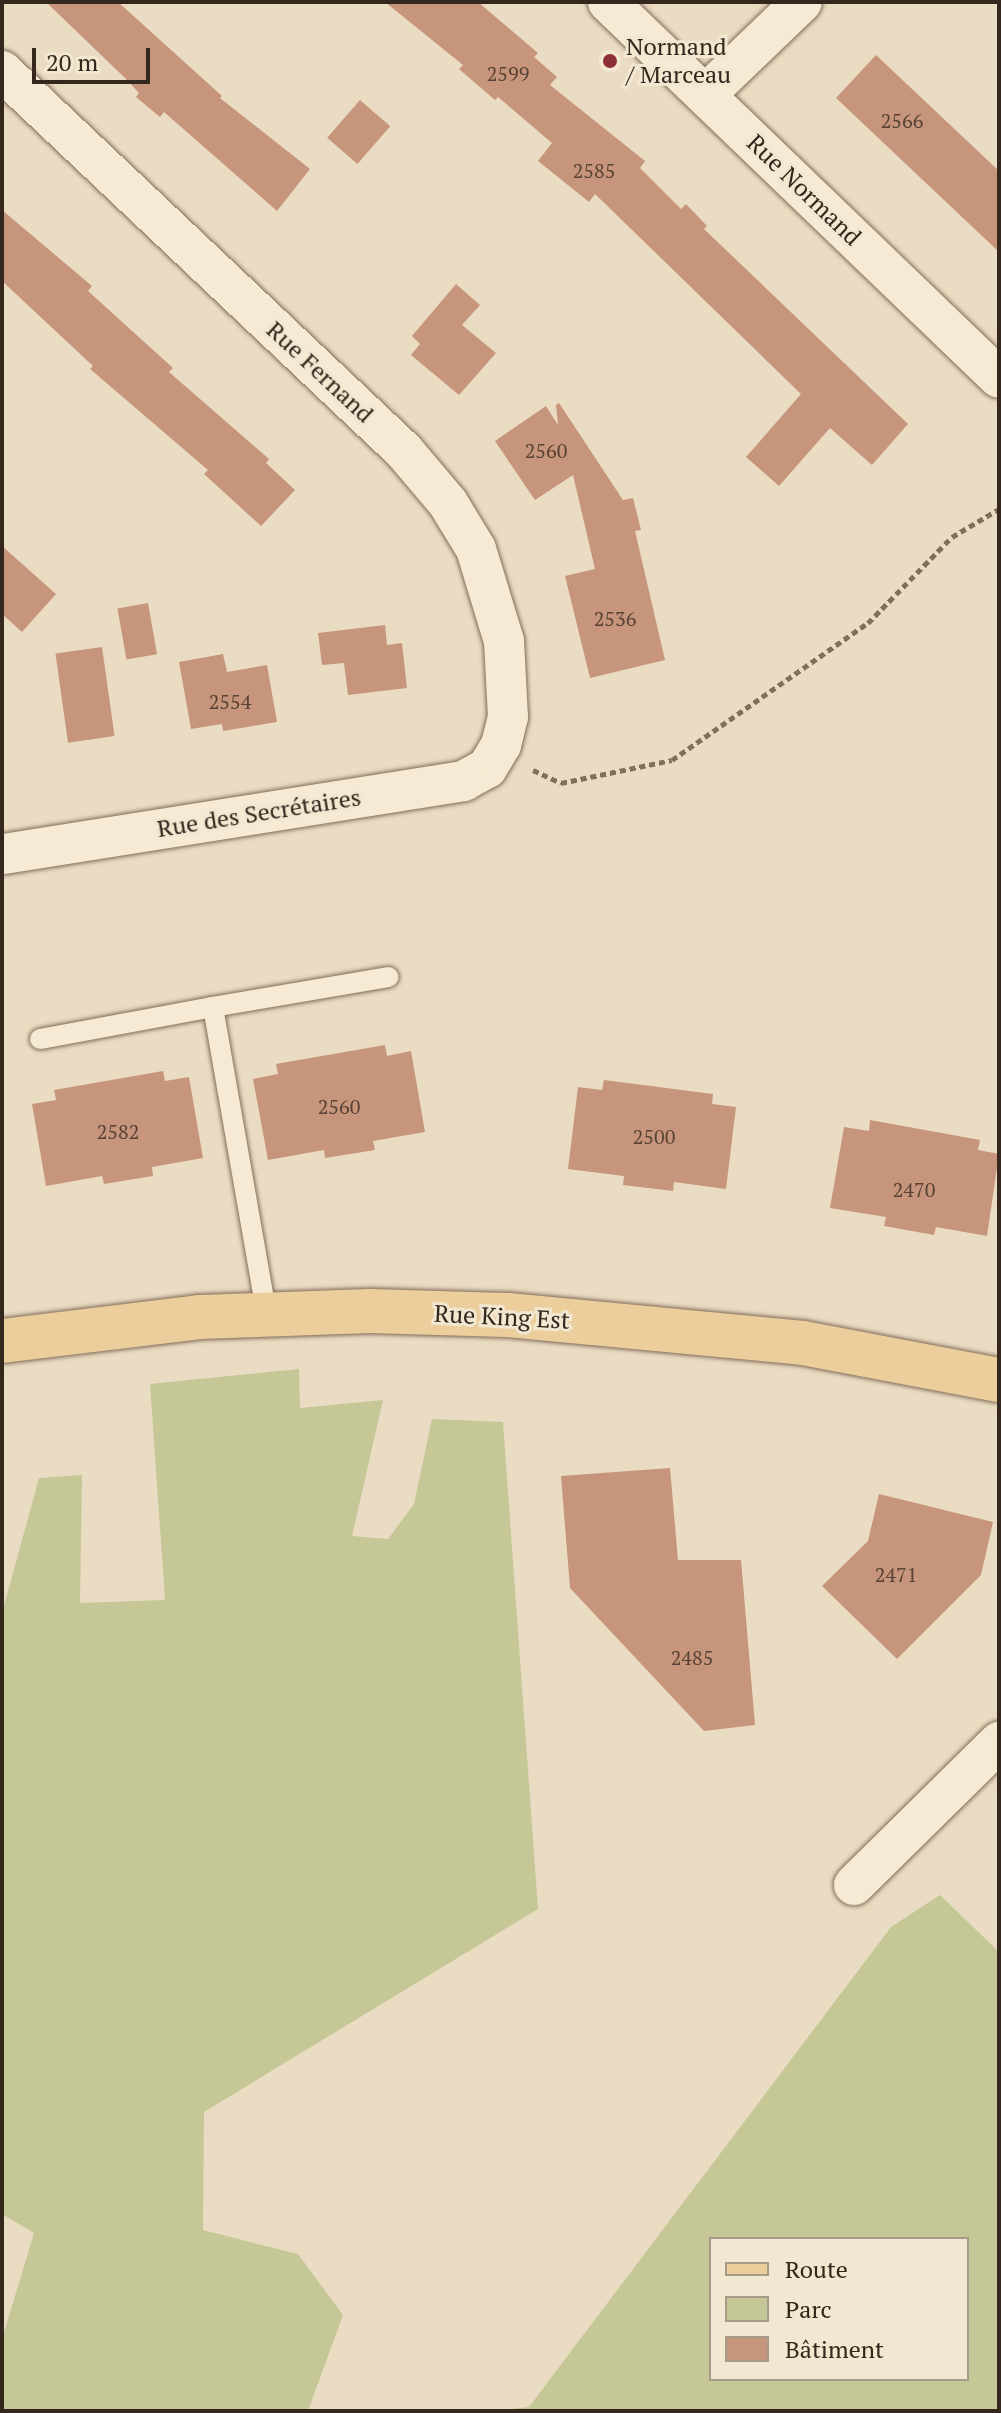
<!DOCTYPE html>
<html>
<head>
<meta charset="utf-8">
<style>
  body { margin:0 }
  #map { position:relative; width:1001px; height:2413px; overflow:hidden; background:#eadcc2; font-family:"PT Serif",serif }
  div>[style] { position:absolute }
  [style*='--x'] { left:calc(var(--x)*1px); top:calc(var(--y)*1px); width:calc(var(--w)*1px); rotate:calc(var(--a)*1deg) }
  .green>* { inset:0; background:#c5c797 }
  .building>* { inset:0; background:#c6957b; transform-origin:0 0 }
  .path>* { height:5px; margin-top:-2.5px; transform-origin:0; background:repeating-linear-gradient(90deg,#836d5b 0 6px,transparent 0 10px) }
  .roads { filter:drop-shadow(0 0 2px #836d5b) drop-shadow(0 0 2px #836d5b) }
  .lane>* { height:20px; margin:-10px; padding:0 10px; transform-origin:10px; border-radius:10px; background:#f6ead4 }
  .street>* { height:40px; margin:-20px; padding:0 20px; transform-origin:20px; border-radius:20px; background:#f6ead4 }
  .primary>* { height:44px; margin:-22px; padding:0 22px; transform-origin:22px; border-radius:22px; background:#ebce9c }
  .dots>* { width:22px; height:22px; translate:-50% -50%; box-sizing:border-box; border:4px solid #f2e7d1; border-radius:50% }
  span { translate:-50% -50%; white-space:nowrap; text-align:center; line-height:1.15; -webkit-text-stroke:6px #f2e7d1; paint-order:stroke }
  .number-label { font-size:20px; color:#584235 }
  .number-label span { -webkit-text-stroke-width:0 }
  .poi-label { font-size:24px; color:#34271e }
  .left { translate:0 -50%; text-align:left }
  .street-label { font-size:24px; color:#34271e }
  .frame { position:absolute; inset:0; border:4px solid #34271e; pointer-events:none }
  .legend { position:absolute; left:709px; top:2237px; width:260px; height:144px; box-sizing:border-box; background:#f2e7d1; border:2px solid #a69a89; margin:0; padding:10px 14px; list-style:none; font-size:24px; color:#34271e }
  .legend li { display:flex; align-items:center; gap:16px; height:40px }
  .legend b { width:40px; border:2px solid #a69a89 }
  .scale { position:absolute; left:32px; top:48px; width:118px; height:36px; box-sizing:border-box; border:4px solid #34271e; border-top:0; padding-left:10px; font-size:24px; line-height:28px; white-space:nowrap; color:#34271e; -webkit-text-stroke:6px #f2e7d1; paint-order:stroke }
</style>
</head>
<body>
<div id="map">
  <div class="green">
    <div style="clip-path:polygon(299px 1369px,300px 1408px,383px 1400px,352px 1536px,388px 1539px,414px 1504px,432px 1419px,503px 1422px,538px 1909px,204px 2112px,203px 2230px,298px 2254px,343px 2315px,308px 2411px,2px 2411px,2px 2339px,34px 2233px,2px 2214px,2px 1613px,39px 1478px,82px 1475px,80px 1603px,165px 1600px,150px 1384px)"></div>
    <div style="clip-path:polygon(evenodd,940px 1895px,999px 1952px,999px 2411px,493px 2411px,529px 2407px,891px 1927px,940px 1895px,711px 2239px,967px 2239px,967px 2379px,711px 2379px,711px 2239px)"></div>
  </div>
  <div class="building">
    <div style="clip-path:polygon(46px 2px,118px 2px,222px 96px,220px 98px,310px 169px,277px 211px,164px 112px,160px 117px,136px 97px,139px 93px,125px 78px)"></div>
    <div style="clip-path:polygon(385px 2px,478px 2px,538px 53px,534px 57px,557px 77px,550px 85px,645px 161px,640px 168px,681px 209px,686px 204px,707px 226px,704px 229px,908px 424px,872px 465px,830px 428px,779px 486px,746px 457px,801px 394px,595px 194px,589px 202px,538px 161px,552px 143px,498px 97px,495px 100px,459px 69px,463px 65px)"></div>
    <div style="clip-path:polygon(876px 55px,999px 171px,999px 252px,836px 98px)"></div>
    <div style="left:360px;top:100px;width:40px;height:50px;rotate:41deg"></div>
    <div style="clip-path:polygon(2px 210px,92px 286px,88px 291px,173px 368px,169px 372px,269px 459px,266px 463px,295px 490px,261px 526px,204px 474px,208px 470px,90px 369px,93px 366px,2px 281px)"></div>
    <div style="clip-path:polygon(456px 284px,480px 305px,462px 325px,496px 353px,459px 395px,411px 355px,420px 344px,412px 336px)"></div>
    <div style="clip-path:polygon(559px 403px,623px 500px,633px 498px,641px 530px,635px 531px,665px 660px,590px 678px,565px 576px,595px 569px,573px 475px,535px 500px,495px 441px,546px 406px,558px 425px,556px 405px)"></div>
    <div style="clip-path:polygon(2px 546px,56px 594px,22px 632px,2px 614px)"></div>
    <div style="left:148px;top:603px;width:52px;height:31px;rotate:80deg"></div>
    <div style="clip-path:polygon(385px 625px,387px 645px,402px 643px,407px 688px,348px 695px,344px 663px,322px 665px,318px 633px)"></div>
    <div style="left:102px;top:647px;width:90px;height:47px;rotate:82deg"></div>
    <div style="clip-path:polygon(223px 654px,227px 672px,267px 665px,277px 722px,223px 731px,222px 724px,191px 729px,179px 662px)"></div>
    <div style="clip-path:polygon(385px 1045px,387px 1056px,411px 1051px,425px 1132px,373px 1141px,375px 1150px,325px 1158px,324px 1150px,268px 1160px,253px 1079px,278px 1074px,276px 1064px)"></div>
    <div style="clip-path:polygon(163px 1071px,165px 1081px,189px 1077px,203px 1158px,152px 1167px,153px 1176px,104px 1184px,102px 1176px,46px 1186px,32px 1104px,56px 1100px,54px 1090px)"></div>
    <div style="clip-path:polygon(604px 1080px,713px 1094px,712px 1104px,736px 1107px,726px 1189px,674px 1182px,673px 1191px,623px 1185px,624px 1176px,568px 1169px,578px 1087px,602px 1090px)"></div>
    <div style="clip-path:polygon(870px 1120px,980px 1140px,978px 1150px,999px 1154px,987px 1236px,936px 1227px,934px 1235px,884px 1226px,886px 1217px,830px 1208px,844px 1127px,869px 1131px)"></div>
    <div style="clip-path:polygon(670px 1468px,678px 1560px,741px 1560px,755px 1725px,704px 1731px,570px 1588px,561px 1476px)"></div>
    <div style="clip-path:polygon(879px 1494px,993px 1522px,981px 1575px,897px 1659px,822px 1586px,868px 1541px)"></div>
  </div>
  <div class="path">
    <div style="--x:533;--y:770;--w:31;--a:25"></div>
    <div style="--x:561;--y:783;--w:113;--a:-11.7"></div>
    <div style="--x:672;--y:760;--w:239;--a:-35"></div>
    <div style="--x:868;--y:623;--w:120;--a:-45.7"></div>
    <div style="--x:952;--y:537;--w:55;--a:-30.8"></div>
  </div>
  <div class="roads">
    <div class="lane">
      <div style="--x:213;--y:1007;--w:178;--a:-9.7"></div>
      <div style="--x:40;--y:1039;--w:176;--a:-10.5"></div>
      <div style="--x:213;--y:1007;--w:314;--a:80.1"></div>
    </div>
    <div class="street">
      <div style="--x:608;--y:2;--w:542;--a:43.88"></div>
      <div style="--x:2;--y:71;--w:553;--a:43.39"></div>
      <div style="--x:404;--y:451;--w:68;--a:49.8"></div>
      <div style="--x:448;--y:503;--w:54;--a:58.7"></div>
      <div style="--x:476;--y:549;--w:96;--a:73.1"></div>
      <div style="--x:504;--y:641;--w:76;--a:87"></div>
      <div style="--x:508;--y:717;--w:29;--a:104"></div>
      <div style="--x:501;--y:745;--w:27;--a:121"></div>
      <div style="--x:487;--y:768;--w:26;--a:151"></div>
      <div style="--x:464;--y:781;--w:468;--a:171"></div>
      <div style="--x:705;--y:95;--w:134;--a:-43.8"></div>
      <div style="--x:854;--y:1885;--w:204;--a:-44.6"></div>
    </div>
    <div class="primary">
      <div style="--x:2;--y:1341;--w:199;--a:-6.9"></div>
      <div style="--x:200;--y:1317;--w:170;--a:-2"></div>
      <div style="--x:370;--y:1311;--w:138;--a:1.7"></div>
      <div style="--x:508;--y:1315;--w:296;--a:5.4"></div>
      <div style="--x:803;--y:1343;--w:199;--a:10.7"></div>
    </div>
  </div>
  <div class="dots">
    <div style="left:610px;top:61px;background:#8d2f36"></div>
  </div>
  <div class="number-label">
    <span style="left:508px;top:73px">2599</span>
    <span style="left:902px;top:120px">2566</span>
    <span style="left:594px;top:170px">2585</span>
    <span style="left:546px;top:450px">2560</span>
    <span style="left:615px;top:618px">2536</span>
    <span style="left:230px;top:701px">2554</span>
    <span style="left:339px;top:1106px">2560</span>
    <span style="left:118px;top:1131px">2582</span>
    <span style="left:654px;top:1136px">2500</span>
    <span style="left:914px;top:1189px">2470</span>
    <span style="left:896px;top:1574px">2471</span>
    <span style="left:692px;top:1657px">2485</span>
  </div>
  <div class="poi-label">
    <span class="left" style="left:626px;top:61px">Normand<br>/ Marceau</span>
  </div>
  <div class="street-label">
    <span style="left:804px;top:190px;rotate:44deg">Rue Normand</span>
    <span style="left:320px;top:372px;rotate:43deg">Rue Fernand</span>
    <span style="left:259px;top:813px;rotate:-9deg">Rue des Secrétaires</span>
    <span style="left:502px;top:1317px;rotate:3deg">Rue King Est</span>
  </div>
  <div class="frame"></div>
  <ul class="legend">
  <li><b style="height:10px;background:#ebce9c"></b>Route</li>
  <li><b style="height:22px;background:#c5c797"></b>Parc</li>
  <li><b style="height:22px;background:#c6957b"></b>Bâtiment</li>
  </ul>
  <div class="scale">20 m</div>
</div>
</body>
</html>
